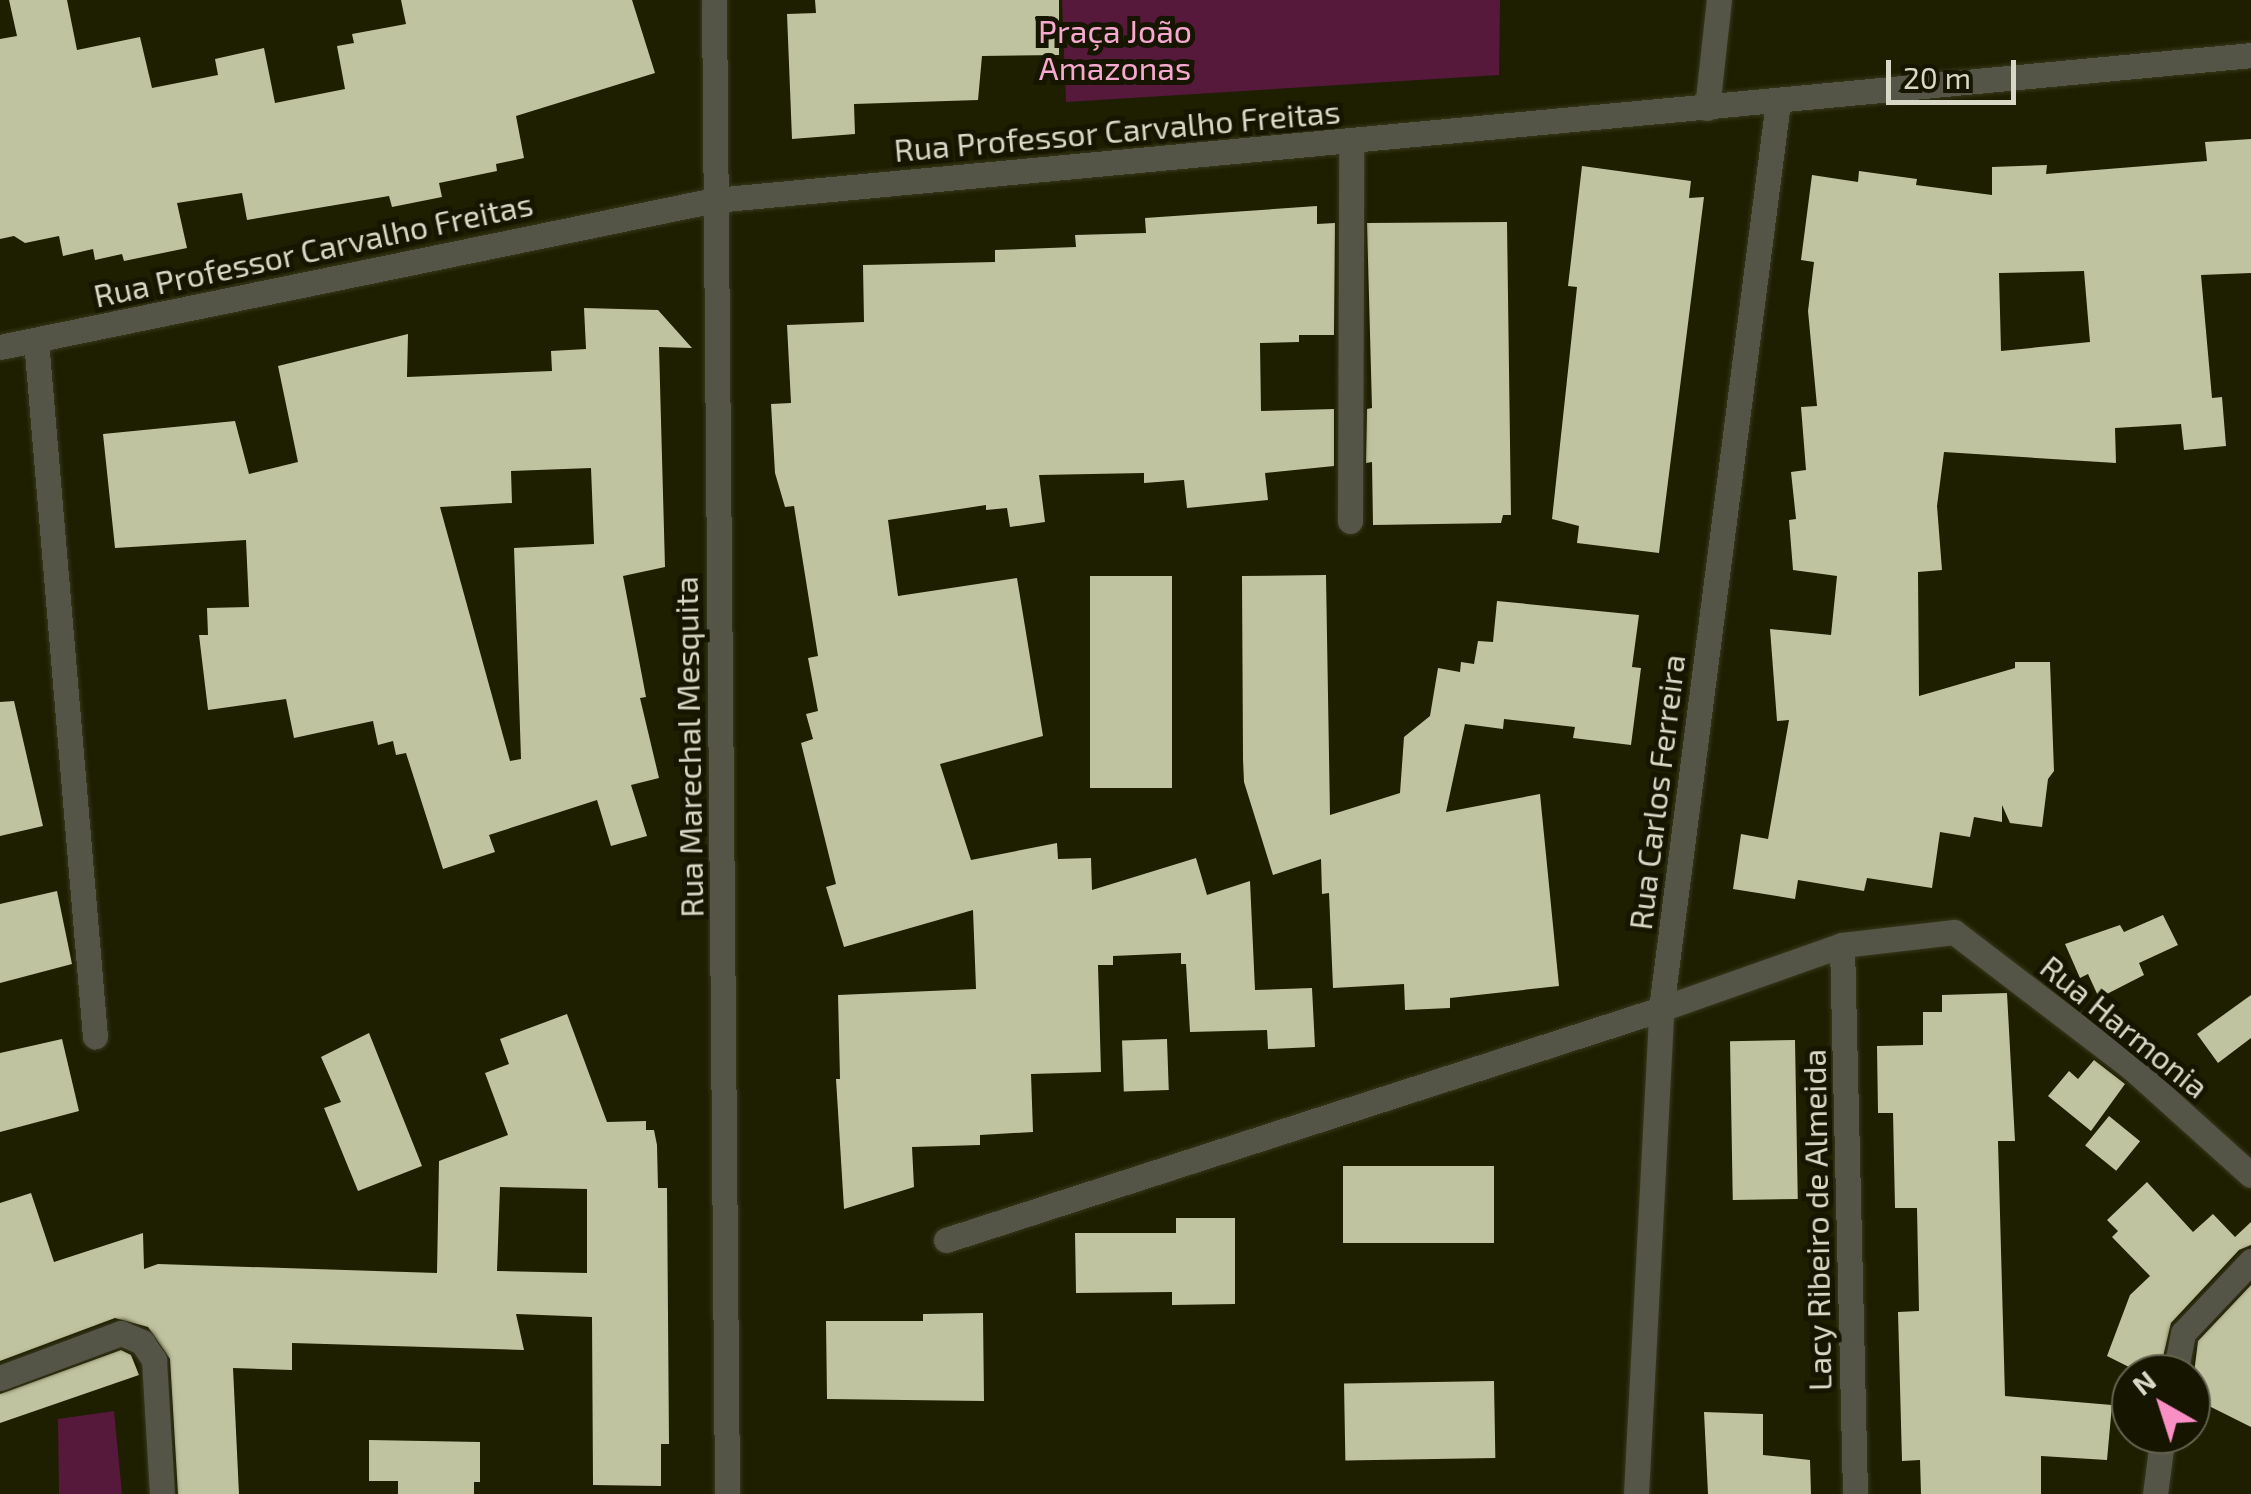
<!DOCTYPE html>
<html>
<head>
<meta charset="utf-8">
<style>
  body { margin:0 }
  #map { position:relative; width:2251px; height:1494px; overflow:hidden; background:#1e1e00; font-family:"Exo 2",sans-serif }
  div>[style] { position:absolute }
  [style*='--x'] { left:calc(var(--x)*1px); top:calc(var(--y)*1px); width:calc(var(--w)*1px); rotate:calc(var(--a)*1deg) }
  .green>* { inset:0; background:#56193c }
  .building>* { inset:0; background:#c0c39f; transform-origin:0 0 }
  .roads { filter:drop-shadow(0 0 2px #38381c) drop-shadow(0 0 2px #38381c) }
  .minor>* { height:25px; margin:-12.5px; padding:0 12.5px; transform-origin:12.5px; border-radius:12.5px; background:#545547 }
  span { translate:-50% -50%; white-space:nowrap; text-align:center; line-height:1.15; -webkit-text-stroke:10px #151500; paint-order:stroke }
  .park-label { font-size:32px; color:#f7a8ce }
  .street-label { font-size:32px; color:#d7d8c6 }
  .north { position:absolute; left:2111px; top:1354px; width:100px; height:100px; box-sizing:border-box; background:#151500; border:2px solid #63634f; border-radius:50%; rotate:321deg; font-size:28px; font-weight:700; line-height:40px; text-align:center; color:#d7d8c6 }
  .north::after { content:''; display:block; margin:auto; width:35px; height:45px; background:#fa8fc6; clip-path:polygon(50% 0,100% 100%,50% 72%,0 100%) }
  .scale { position:absolute; left:1886px; top:60px; width:130px; height:45px; box-sizing:border-box; border:5px solid #d7d8c6; border-top:0; padding-left:12px; font-size:30px; line-height:35px; white-space:nowrap; color:#d7d8c6; -webkit-text-stroke:8px #151500; paint-order:stroke }
</style>
</head>
<body>
<div id="map">
  <div class="green">
    <div style="clip-path:polygon(1062px 0,1500px 0,1499px 75px,1066px 102px)"></div>
    <div style="clip-path:polygon(114px 1411px,122px 1494px,59px 1494px,58px 1419px)"></div>
  </div>
  <div class="building">
    <div style="clip-path:polygon(9px 0,67px 0,77px 50px,140px 37px,152px 88px,218px 75px,215px 59px,264px 48px,275px 103px,345px 89px,337px 46px,354px 43px,352px 34px,406px 24px,401px 0,632px 0,655px 73px,516px 116px,524px 158px,496px 164px,497px 171px,439px 183px,442px 197px,392px 207px,389px 196px,247px 220px,242px 193px,177px 203px,187px 248px,124px 261px,122px 254px,95px 260px,93px 249px,63px 256px,59px 236px,25px 243px,14px 236px,0 239px,0 39px,17px 36px)"></div>
    <div style="clip-path:polygon(815px 0,1059px 0,1059px 55px,982px 56px,978px 100px,854px 104px,855px 134px,792px 139px,787px 14px,816px 13px)"></div>
    <div style="clip-path:polygon(evenodd,2251px 139px,2251px 273px,2201px 275px,2212px 398px,2222px 397px,2226px 446px,2184px 450px,2181px 424px,2115px 428px,2116px 463px,1944px 452px,1937px 506px,1942px 570px,1918px 572px,1919px 696px,2015px 668px,2015px 662px,2050px 662px,2054px 771px,2048px 779px,2042px 827px,2010px 823px,2002px 805px,2002px 822px,1974px 817px,1970px 837px,1940px 832px,1932px 888px,1867px 878px,1864px 891px,1798px 880px,1795px 899px,1733px 889px,1741px 834px,1768px 839px,1789px 720px,1777px 721px,1770px 629px,1831px 635px,1837px 576px,1793px 570px,1789px 520px,1796px 519px,1791px 472px,1806px 470px,1801px 407px,1817px 406px,1808px 311px,1814px 262px,1801px 260px,1812px 175px,1858px 182px,1859px 171px,1917px 179px,1916px 185px,1992px 195px,1992px 167px,2047px 165px,2046px 174px,2207px 161px,2205px 142px,2251px 139px,2084px 271px,2090px 342px,2001px 351px,1999px 273px,2084px 271px)"></div>
    <div style="clip-path:polygon(1582px 166px,1691px 181px,1689px 198px,1704px 197px,1659px 553px,1577px 543px,1579px 526px,1552px 519px,1577px 287px,1568px 286px)"></div>
    <div style="clip-path:polygon(1317px 206px,1317px 224px,1335px 223px,1334px 335px,1299px 335px,1299px 342px,1260px 343px,1261px 411px,1334px 409px,1334px 466px,1265px 473px,1268px 500px,1187px 508px,1184px 480px,1144px 483px,1144px 473px,1039px 475px,1045px 522px,1010px 527px,1007px 508px,986px 510px,986px 505px,888px 520px,898px 596px,1017px 578px,1043px 736px,940px 764px,971px 860px,1057px 843px,1058px 859px,1091px 858px,1092px 890px,1196px 858px,1207px 895px,1250px 881px,1255px 990px,1312px 988px,1315px 1047px,1268px 1049px,1267px 1030px,1190px 1032px,1186px 964px,1181px 964px,1181px 953px,1113px 956px,1113px 965px,1098px 965px,1101px 1072px,1031px 1074px,1033px 1132px,980px 1135px,980px 1145px,912px 1147px,914px 1187px,844px 1209px,836px 1079px,840px 1079px,838px 995px,976px 989px,973px 910px,844px 947px,826px 887px,836px 884px,801px 743px,813px 739px,806px 714px,818px 711px,808px 658px,818px 656px,794px 506px,785px 507px,775px 473px,771px 404px,791px 403px,787px 325px,864px 322px,863px 265px,995px 262px,995px 250px,1076px 247px,1075px 235px,1146px 233px,1145px 218px)"></div>
    <div style="clip-path:polygon(1507px 222px,1511px 515px,1503px 515px,1501px 523px,1373px 525px,1372px 462px,1366px 463px,1367px 409px,1372px 408px,1367px 223px)"></div>
    <div style="clip-path:polygon(evenodd,584px 308px,658px 310px,692px 348px,659px 347px,665px 567px,623px 576px,646px 697px,640px 698px,659px 778px,631px 785px,647px 836px,611px 846px,597px 800px,489px 835px,495px 852px,443px 869px,406px 753px,396px 755px,393px 741px,378px 745px,373px 721px,294px 738px,286px 699px,208px 710px,199px 635px,208px 635px,207px 608px,249px 607px,246px 540px,115px 548px,103px 434px,235px 421px,249px 474px,298px 462px,278px 366px,408px 334px,407px 377px,552px 371px,551px 351px,586px 349px,584px 308px,591px 468px,594px 544px,514px 548px,521px 759px,510px 761px,440px 507px,512px 503px,511px 471px,591px 468px)"></div>
    <div style="clip-path:polygon(1326px 575px,1330px 815px,1400px 793px,1404px 737px,1430px 716px,1438px 668px,1460px 672px,1461px 662px,1474px 664px,1478px 641px,1493px 642px,1497px 601px,1639px 615px,1632px 667px,1641px 668px,1631px 745px,1573px 738px,1575px 727px,1504px 719px,1503px 729px,1465px 724px,1446px 812px,1540px 794px,1559px 986px,1450px 998px,1450px 1008px,1405px 1010px,1404px 984px,1333px 988px,1329px 893px,1322px 894px,1321px 859px,1273px 875px,1244px 782px,1243px 759px,1242px 576px)"></div>
    <div style="left:1172px;top:576px;width:212px;height:82px;rotate:90deg"></div>
    <div style="clip-path:polygon(14px 701px,43px 826px,0 836px,0 702px)"></div>
    <div style="clip-path:polygon(57px 891px,72px 964px,0 983px,0 904px)"></div>
    <div style="clip-path:polygon(2163px 915px,2178px 945px,2139px 963px,2144px 975px,2099px 998px,2088px 974px,2080px 978px,2065px 944px,2120px 925px,2124px 932px)"></div>
    <div style="clip-path:polygon(2007px 993px,2015px 1141px,1998px 1141px,2005px 1396px,2112px 1405px,2107px 1460px,2041px 1456px,2041px 1494px,1921px 1494px,1920px 1460px,1902px 1461px,1898px 1312px,1919px 1311px,1917px 1208px,1895px 1208px,1893px 1113px,1878px 1113px,1877px 1046px,1923px 1045px,1923px 1012px,1942px 1012px,1942px 995px)"></div>
    <div style="clip-path:polygon(2251px 995px,2251px 1038px,2218px 1063px,2197px 1034px)"></div>
    <div style="clip-path:polygon(evenodd,567px 1014px,607px 1122px,646px 1121px,646px 1130px,654px 1130px,657px 1145px,658px 1188px,667px 1188px,669px 1444px,661px 1444px,661px 1486px,593px 1485px,592px 1317px,516px 1314px,524px 1350px,292px 1343px,292px 1370px,233px 1368px,239px 1494px,178px 1494px,170px 1359px,148px 1327px,115px 1318px,0 1361px,0 1203px,31px 1193px,54px 1262px,143px 1233px,144px 1269px,158px 1264px,437px 1273px,439px 1161px,508px 1135px,485px 1073px,509px 1064px,500px 1039px,567px 1014px,500px 1187px,587px 1189px,587px 1273px,497px 1271px,500px 1187px)"></div>
    <div style="clip-path:polygon(369px 1033px,422px 1166px,358px 1191px,324px 1108px,341px 1102px,321px 1057px)"></div>
    <div style="clip-path:polygon(62px 1039px,79px 1111px,0 1132px,0 1053px)"></div>
    <div style="left:1167px;top:1039px;width:51px;height:45px;rotate:88deg"></div>
    <div style="left:1795px;top:1040px;width:159px;height:65px;rotate:89deg"></div>
    <div style="clip-path:polygon(2094px 1060px,2125px 1084px,2091px 1131px,2048px 1096px,2069px 1071px,2078px 1079px)"></div>
    <div style="left:2109px;top:1116px;width:40px;height:38px;rotate:39deg"></div>
    <div style="left:1494px;top:1166px;width:77px;height:151px;rotate:90deg"></div>
    <div style="clip-path:polygon(2147px 1182px,2193px 1232px,2213px 1214px,2235px 1237px,2251px 1222px,2251px 1245px,2239px 1250px,2171px 1323px,2159px 1374px,2143px 1374px,2107px 1356px,2130px 1295px,2150px 1276px,2112px 1237px,2118px 1231px,2107px 1220px)"></div>
    <div style="clip-path:polygon(1176px 1218px,1235px 1218px,1235px 1304px,1172px 1305px,1172px 1292px,1076px 1293px,1075px 1233px,1176px 1233px)"></div>
    <div style="clip-path:polygon(2251px 1285px,2251px 1427px,2191px 1397px,2198px 1341px)"></div>
    <div style="clip-path:polygon(983px 1313px,984px 1401px,827px 1399px,826px 1321px,923px 1321px,923px 1314px)"></div>
    <div style="clip-path:polygon(121px 1350px,131px 1355px,139px 1375px,0 1423px,0 1394px)"></div>
    <div style="left:1494px;top:1381px;width:77px;height:150px;rotate:89deg"></div>
    <div style="clip-path:polygon(1704px 1412px,1763px 1414px,1763px 1455px,1810px 1460px,1811px 1494px,1708px 1494px)"></div>
    <div style="clip-path:polygon(369px 1440px,480px 1442px,480px 1482px,474px 1482px,474px 1494px,398px 1494px,398px 1481px,369px 1481px)"></div>
  </div>
  <div class="roads">
    <div class="minor">
      <div style="--x:714;--y:0;--w:1494;--a:89.5"></div>
      <div style="--x:1707;--y:108;--w:109;--a:-83.7"></div>
      <div style="--x:36;--y:340;--w:699;--a:85.16"></div>
      <div style="--x:0;--y:347;--w:730;--a:-11.62"></div>
      <div style="--x:715;--y:200;--w:1543;--a:-5.39"></div>
      <div style="--x:1350;--y:521;--w:378;--a:-89.8"></div>
      <div style="--x:1842;--y:945;--w:549;--a:88.64"></div>
      <div style="--x:946;--y:1240;--w:751;--a:-17.9"></div>
      <div style="--x:1661;--y:1009;--w:192;--a:-19.5"></div>
      <div style="--x:1842;--y:945;--w:113;--a:-6.6"></div>
      <div style="--x:1954;--y:932;--w:224;--a:37.4"></div>
      <div style="--x:2132;--y:1068;--w:160;--a:42"></div>
      <div style="--x:2175;--y:1374;--w:42;--a:-79"></div>
      <div style="--x:2183;--y:1333;--w:99;--a:-46.6"></div>
      <div style="--x:0;--y:1378;--w:129;--a:-20.4"></div>
      <div style="--x:121;--y:1333;--w:23;--a:23"></div>
      <div style="--x:142;--y:1342;--w:22;--a:56"></div>
      <div style="--x:154;--y:1360;--w:134;--a:86.6"></div>
      <div style="--x:1636;--y:1494;--w:486;--a:-87"></div>
      <div style="--x:1661;--y:1009;--w:915;--a:-82.65"></div>
      <div style="--x:2155;--y:1494;--w:61;--a:-82.4"></div>
    </div>
  </div>
  <div class="park-label">
    <span style="left:1115px;top:49px">Praça João<br>Amazonas</span>
  </div>
  <div class="street-label">
    <span style="left:1117px;top:130px;rotate:-5deg">Rua Professor Carvalho Freitas</span>
    <span style="left:313px;top:249px;rotate:-12deg">Rua Professor Carvalho Freitas</span>
    <span style="left:688px;top:747px;rotate:-91deg">Rua Marechal Mesquita</span>
    <span style="left:1656px;top:792px;rotate:-83deg">Rua Carlos Ferreira</span>
    <span style="left:2125px;top:1026px;rotate:39deg">Rua Harmonia</span>
    <span style="left:1816px;top:1220px;rotate:-91deg">Lacy Ribeiro de Almeida</span>
  </div>
  <div class="north">N</div>
  <div class="scale">20 m</div>
</div>
</body>
</html>
